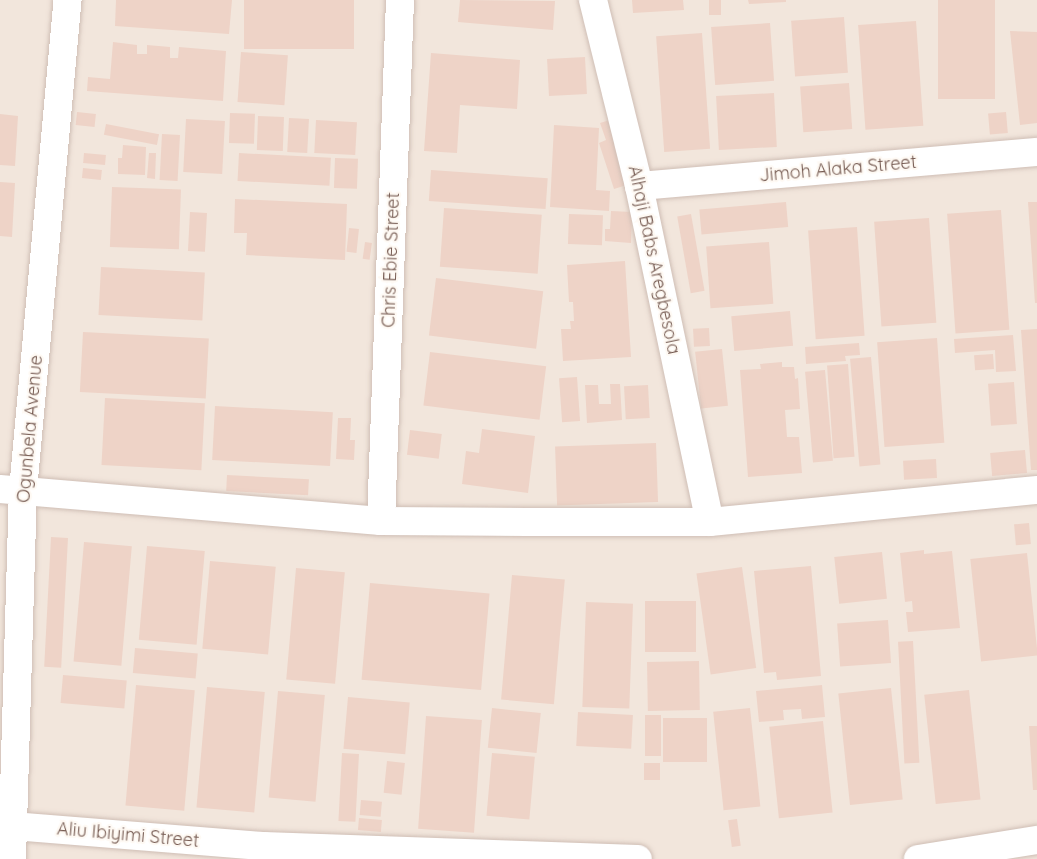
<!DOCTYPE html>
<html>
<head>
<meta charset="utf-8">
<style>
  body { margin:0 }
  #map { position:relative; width:1037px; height:859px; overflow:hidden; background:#fbf4ed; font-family:Quicksand,sans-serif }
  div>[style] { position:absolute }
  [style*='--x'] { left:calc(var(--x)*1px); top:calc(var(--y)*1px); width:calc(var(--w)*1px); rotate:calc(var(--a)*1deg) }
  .residential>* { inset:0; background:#f2e6dc; transform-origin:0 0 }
  .building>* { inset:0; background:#eed3c7; transform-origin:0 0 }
  .roads { filter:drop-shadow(0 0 2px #cfbeb5) drop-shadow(0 0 2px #cfbeb5) }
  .minor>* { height:28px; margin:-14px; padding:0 14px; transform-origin:14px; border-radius:14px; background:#fff }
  span { translate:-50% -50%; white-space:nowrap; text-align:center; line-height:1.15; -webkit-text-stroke:4.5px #fef9f3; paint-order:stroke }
  .street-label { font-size:18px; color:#755a51 }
</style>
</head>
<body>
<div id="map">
  <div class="residential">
    <div style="left:0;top:0;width:1037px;height:859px"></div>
  </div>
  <div class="building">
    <div style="clip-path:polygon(116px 0,232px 0,229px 34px,115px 26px)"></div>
    <div style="left:244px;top:0;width:110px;height:49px"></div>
    <div style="clip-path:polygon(460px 0,555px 1px,553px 30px,458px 22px)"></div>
    <div style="clip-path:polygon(632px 0,683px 0,684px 10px,633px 13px)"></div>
    <div style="left:709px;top:0;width:12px;height:15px"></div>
    <div style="clip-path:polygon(748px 0,786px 0,786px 2px,749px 4px)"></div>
    <div style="left:938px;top:0;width:57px;height:99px"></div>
    <div style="left:844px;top:17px;width:56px;height:53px;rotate:86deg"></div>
    <div style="left:916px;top:21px;width:105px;height:58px;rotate:86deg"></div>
    <div style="left:770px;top:23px;width:58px;height:59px;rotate:86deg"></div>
    <div style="clip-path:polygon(1010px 31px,1037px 32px,1037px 123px,1020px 125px)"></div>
    <div style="left:702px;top:33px;width:116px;height:46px;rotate:86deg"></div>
    <div style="clip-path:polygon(113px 42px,137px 45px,137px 54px,147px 54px,147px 45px,170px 47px,170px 58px,178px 58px,179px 47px,226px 51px,223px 101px,87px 91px,88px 77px,110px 79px)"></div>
    <div style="left:241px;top:52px;width:47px;height:50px;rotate:4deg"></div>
    <div style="clip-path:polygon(431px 53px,520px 60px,517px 109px,460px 105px,457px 153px,424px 151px)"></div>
    <div style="left:585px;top:57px;width:37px;height:38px;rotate:87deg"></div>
    <div style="left:849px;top:83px;width:46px;height:49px;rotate:86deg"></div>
    <div style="left:774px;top:93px;width:54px;height:58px;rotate:87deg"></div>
    <div style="left:77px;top:112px;width:19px;height:13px;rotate:6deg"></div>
    <div style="left:1006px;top:112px;width:21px;height:18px;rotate:85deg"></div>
    <div style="left:230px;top:113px;width:25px;height:30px;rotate:2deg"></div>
    <div style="clip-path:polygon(0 114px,18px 116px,15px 166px,0 165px)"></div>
    <div style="left:258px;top:116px;width:26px;height:34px;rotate:2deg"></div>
    <div style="left:289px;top:118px;width:20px;height:34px;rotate:3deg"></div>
    <div style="left:186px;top:119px;width:39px;height:53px;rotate:3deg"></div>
    <div style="clip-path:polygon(613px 119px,633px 183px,614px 189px,599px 143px,606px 140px,600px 123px)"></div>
    <div style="left:316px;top:120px;width:41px;height:33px;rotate:3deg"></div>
    <div style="left:106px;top:124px;width:54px;height:11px;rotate:11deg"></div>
    <div style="clip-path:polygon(554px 125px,599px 128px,596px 190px,610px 191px,609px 211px,550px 207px)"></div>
    <div style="left:162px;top:134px;width:18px;height:46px;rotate:3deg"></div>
    <div style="clip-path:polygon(123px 145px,146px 147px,145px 175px,118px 174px,118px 158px,122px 158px)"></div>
    <div style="left:84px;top:153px;width:22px;height:10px;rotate:5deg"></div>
    <div style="clip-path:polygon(149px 153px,156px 153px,155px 179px,147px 178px)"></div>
    <div style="left:239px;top:153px;width:92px;height:28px;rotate:3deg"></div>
    <div style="left:335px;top:158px;width:23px;height:30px;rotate:2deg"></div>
    <div style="left:83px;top:168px;width:19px;height:10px;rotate:6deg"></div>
    <div style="left:431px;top:170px;width:117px;height:31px;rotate:4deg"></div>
    <div style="clip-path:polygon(0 182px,15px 183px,12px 237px,0 236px)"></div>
    <div style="left:112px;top:187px;width:69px;height:60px;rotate:2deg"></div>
    <div style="clip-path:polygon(235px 199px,347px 204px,345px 260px,246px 255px,247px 233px,234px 233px)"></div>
    <div style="left:786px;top:202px;width:25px;height:87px;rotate:85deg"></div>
    <div style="clip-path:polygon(1028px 202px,1037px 202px,1037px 303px,1035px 303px)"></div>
    <div style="left:444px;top:208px;width:98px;height:59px;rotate:4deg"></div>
    <div style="left:1001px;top:210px;width:120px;height:54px;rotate:86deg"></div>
    <div style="clip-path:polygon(611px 211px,632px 212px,631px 243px,605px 241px,605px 229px,610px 229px)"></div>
    <div style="left:190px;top:212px;width:17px;height:39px;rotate:3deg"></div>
    <div style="left:569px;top:214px;width:34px;height:30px;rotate:2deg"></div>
    <div style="left:691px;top:214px;width:78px;height:14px;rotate:80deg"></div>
    <div style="left:929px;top:218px;width:105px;height:55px;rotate:86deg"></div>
    <div style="left:857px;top:227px;width:109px;height:49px;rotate:86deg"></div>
    <div style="left:349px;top:228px;width:10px;height:24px;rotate:6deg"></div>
    <div style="left:365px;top:242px;width:7px;height:17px;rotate:8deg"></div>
    <div style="left:769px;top:242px;width:62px;height:63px;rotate:86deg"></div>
    <div style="clip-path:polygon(625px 261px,631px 357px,563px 361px,561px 329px,571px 329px,570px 321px,574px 321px,573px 302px,569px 302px,567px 265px)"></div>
    <div style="left:101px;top:267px;width:104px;height:48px;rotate:3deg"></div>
    <div style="left:436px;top:278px;width:108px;height:58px;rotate:7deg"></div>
    <div style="left:790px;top:311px;width:35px;height:59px;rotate:85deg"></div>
    <div style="left:709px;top:328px;width:18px;height:16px;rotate:87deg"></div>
    <div style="clip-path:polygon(1037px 329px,1037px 470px,1031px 470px,1021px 330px)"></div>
    <div style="left:83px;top:332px;width:126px;height:60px;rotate:3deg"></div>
    <div style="clip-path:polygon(1013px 335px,1016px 371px,996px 372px,995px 350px,955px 353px,954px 339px)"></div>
    <div style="left:937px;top:338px;width:105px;height:60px;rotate:86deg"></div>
    <div style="clip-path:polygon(859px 343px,860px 355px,845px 356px,846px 361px,806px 364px,805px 347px)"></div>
    <div style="left:722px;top:349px;width:57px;height:27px;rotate:84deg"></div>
    <div style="left:430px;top:352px;width:117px;height:54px;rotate:7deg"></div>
    <div style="left:993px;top:354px;width:15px;height:19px;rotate:86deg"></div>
    <div style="left:871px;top:357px;width:108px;height:21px;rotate:85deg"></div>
    <div style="clip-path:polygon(782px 362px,782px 367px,794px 367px,795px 379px,798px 378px,800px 409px,785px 410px,787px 437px,799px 437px,802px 473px,748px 477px,740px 370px,761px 369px,760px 364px)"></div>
    <div style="left:848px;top:364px;width:93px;height:21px;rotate:86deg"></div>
    <div style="left:825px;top:370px;width:91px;height:20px;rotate:85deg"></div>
    <div style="left:577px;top:377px;width:44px;height:18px;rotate:86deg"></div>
    <div style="left:1014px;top:382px;width:42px;height:26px;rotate:86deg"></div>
    <div style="clip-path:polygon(610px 384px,620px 384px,622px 420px,587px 423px,585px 385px,598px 385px,599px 404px,611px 404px)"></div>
    <div style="left:648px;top:385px;width:33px;height:24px;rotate:87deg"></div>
    <div style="left:105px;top:398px;width:100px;height:67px;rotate:3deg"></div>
    <div style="left:215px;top:406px;width:118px;height:54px;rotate:3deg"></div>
    <div style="clip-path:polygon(338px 418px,351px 418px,350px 440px,355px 440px,354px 460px,336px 459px)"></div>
    <div style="clip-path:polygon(482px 429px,535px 436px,528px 493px,462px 484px,466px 451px,479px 453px)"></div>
    <div style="left:410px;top:430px;width:32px;height:25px;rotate:7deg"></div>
    <div style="left:656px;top:443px;width:59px;height:101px;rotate:88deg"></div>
    <div style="left:1025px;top:450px;width:23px;height:35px;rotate:85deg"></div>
    <div style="left:936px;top:459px;width:19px;height:33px;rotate:87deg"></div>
    <div style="left:227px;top:475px;width:82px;height:16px;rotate:3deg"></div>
    <div style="left:1029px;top:523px;width:21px;height:15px;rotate:85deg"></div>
    <div style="left:51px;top:537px;width:17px;height:130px;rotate:3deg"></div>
    <div style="left:84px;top:542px;width:48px;height:120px;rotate:5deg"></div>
    <div style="left:147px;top:546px;width:58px;height:94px;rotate:5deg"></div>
    <div style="clip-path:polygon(924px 550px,924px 554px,952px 551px,960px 628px,908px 632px,906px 612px,913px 612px,912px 601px,905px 602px,900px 553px)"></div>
    <div style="left:882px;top:552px;width:47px;height:48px;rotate:84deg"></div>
    <div style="left:1027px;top:553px;width:103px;height:57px;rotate:84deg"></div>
    <div style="left:210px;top:561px;width:66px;height:88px;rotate:5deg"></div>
    <div style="clip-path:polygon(811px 566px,821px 676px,777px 680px,776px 672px,764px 673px,754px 571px)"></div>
    <div style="left:742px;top:567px;width:102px;height:46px;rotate:82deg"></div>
    <div style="left:296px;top:568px;width:49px;height:112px;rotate:5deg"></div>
    <div style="left:512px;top:575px;width:53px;height:125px;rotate:5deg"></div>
    <div style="left:370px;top:583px;width:120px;height:97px;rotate:5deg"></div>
    <div style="left:645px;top:601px;width:51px;height:51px"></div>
    <div style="left:586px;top:602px;width:47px;height:105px;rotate:2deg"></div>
    <div style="left:888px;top:620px;width:43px;height:51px;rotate:86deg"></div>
    <div style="left:913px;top:641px;width:122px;height:15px;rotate:87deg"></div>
    <div style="left:135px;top:648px;width:63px;height:25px;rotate:5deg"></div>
    <div style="left:699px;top:661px;width:49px;height:52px;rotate:89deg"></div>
    <div style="left:63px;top:675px;width:64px;height:28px;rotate:5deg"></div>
    <div style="left:136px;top:685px;width:59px;height:121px;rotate:5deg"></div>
    <div style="clip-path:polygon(822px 685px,825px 717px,802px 719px,801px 709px,783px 710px,784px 720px,759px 722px,756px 691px)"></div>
    <div style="left:207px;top:687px;width:58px;height:121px;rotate:5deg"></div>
    <div style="left:891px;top:688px;width:112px;height:53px;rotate:84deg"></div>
    <div style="left:969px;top:690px;width:110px;height:45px;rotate:84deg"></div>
    <div style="left:278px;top:691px;width:47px;height:107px;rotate:5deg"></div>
    <div style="left:348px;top:697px;width:62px;height:52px;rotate:5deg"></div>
    <div style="left:492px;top:708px;width:49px;height:40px;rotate:6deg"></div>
    <div style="left:750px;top:708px;width:99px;height:37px;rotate:84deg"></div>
    <div style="left:578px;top:712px;width:55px;height:34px;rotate:3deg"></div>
    <div style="left:645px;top:715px;width:16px;height:41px"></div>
    <div style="left:426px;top:716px;width:56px;height:113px;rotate:4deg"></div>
    <div style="left:663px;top:718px;width:44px;height:44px"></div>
    <div style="left:823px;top:721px;width:92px;height:54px;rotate:84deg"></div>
    <div style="clip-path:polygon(1029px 726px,1037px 726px,1037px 790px,1033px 790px)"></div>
    <div style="left:342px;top:753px;width:17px;height:68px;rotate:3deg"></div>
    <div style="left:492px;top:753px;width:43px;height:63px;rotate:5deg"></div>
    <div style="left:387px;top:761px;width:18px;height:32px;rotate:6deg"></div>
    <div style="left:644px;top:763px;width:16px;height:17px"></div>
    <div style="left:361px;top:800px;width:21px;height:15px;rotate:5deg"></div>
    <div style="left:359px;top:818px;width:23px;height:12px;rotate:5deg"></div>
    <div style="left:737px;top:819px;width:27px;height:9px;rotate:82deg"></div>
  </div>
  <div class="roads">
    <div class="minor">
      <div style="--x:593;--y:0;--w:192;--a:76.1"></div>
      <div style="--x:639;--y:186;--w:343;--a:78.1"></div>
      <div style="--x:639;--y:186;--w:399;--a:-4.9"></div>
      <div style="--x:0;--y:489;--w:382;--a:4.8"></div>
      <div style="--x:381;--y:521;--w:146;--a:0.4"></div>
      <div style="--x:527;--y:522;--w:183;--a:0"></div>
      <div style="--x:710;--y:522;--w:329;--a:-5.6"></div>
      <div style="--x:381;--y:521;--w:521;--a:-87.91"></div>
      <div style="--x:0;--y:825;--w:264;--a:4.6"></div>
      <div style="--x:263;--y:846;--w:375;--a:2"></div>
      <div style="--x:12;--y:859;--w:369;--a:-88.3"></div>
      <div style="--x:23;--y:490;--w:492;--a:-84.8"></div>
      <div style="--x:918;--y:859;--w:121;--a:-9.1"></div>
    </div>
  </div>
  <div class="street-label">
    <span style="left:838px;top:169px;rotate:-5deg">Jimoh Alaka Street</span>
    <span style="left:391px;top:260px;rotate:-88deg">Chris Ebie Street</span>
    <span style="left:654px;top:260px;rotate:78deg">Alhaji Babs Aregbesola</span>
    <span style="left:30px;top:429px;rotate:-85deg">Ogunbela Avenue</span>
    <span style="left:128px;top:835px;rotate:5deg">Aliu Ibiyimi Street</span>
  </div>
</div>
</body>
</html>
